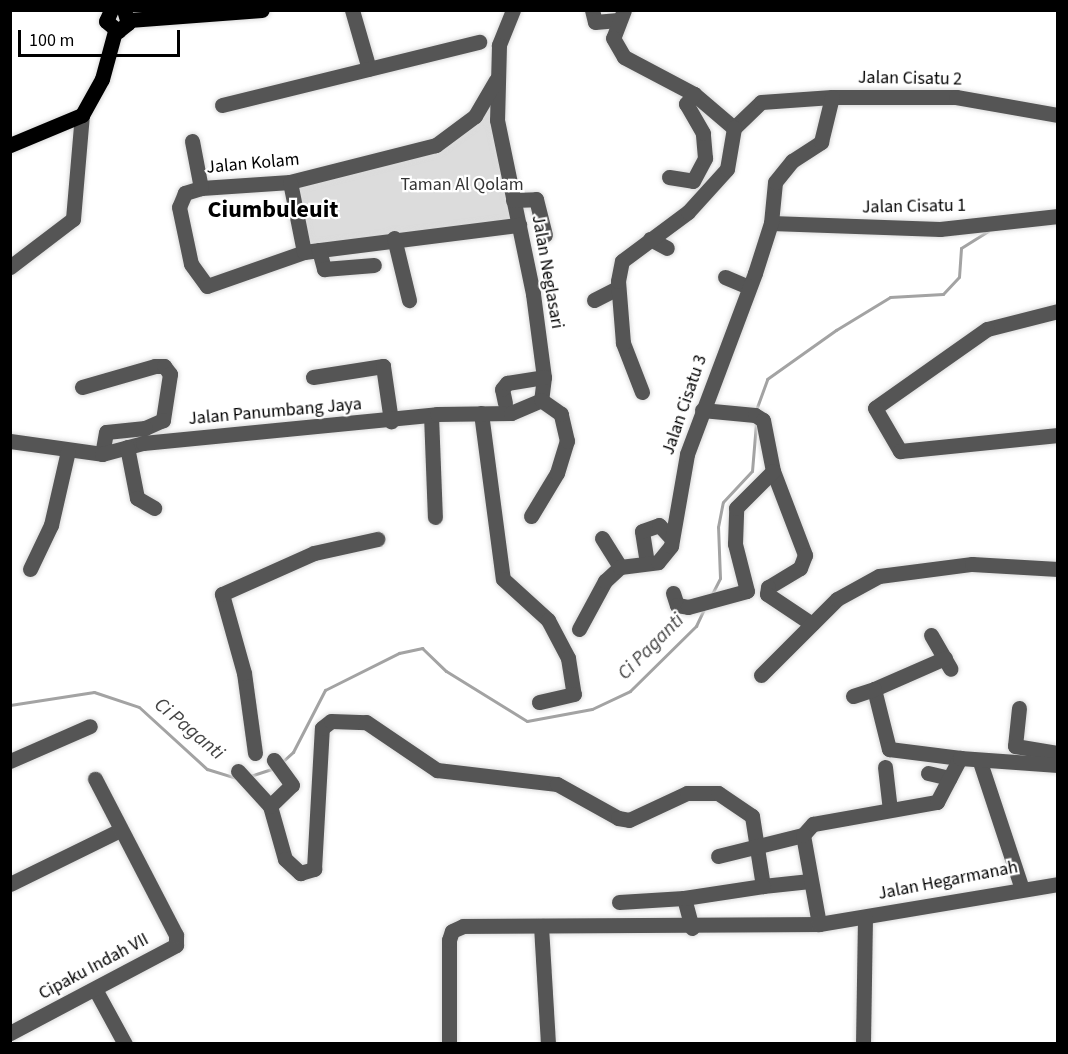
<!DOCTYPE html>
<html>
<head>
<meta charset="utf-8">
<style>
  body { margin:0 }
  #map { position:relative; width:1068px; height:1054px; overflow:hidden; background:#fff; font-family:"Source Sans 3",sans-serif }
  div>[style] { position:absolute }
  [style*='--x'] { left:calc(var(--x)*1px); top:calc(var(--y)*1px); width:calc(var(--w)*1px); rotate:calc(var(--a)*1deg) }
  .green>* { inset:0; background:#dcdcdc }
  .stream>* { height:3px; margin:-1.5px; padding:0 1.5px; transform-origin:1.5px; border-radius:1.5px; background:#a3a3a3 }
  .roads { filter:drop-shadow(0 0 2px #dbdbdb) drop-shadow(0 0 2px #dbdbdb) }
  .minor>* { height:15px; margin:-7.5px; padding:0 7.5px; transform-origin:7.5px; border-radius:7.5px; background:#555 }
  .major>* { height:15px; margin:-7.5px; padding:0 7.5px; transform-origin:7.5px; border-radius:7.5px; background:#000 }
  span { translate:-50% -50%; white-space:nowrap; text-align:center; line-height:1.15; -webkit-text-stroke:4.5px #fff; paint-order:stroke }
  .street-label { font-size:18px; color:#000 }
  .park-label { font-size:18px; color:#333 }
  .water-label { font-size:20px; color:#444; font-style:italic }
  .district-label { font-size:24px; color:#000; font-weight:700 }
  .frame { position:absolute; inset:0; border:12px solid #000; pointer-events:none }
  .scale { position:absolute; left:18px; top:30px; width:162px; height:27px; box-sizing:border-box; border:3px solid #000; border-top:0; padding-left:8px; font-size:18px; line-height:21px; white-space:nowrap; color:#000; -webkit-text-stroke:4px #fff; paint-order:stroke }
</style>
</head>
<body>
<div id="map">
  <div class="green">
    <div style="clip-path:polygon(496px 80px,519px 225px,304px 252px,290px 182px,458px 133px)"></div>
  </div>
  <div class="stream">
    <div style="--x:756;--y:410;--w:33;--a:-70"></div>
    <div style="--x:767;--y:379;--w:85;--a:-35.4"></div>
    <div style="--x:836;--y:330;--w:63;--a:-31.4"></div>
    <div style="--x:890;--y:297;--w:53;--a:-3.2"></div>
    <div style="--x:943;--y:294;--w:23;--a:-47"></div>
    <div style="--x:959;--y:277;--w:29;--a:-86"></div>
    <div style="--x:961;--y:248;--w:32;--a:-32"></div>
    <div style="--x:711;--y:596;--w:20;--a:-63"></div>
    <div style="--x:720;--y:578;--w:51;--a:-92.2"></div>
    <div style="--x:718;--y:527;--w:25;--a:-79"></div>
    <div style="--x:723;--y:502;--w:42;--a:-46.9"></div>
    <div style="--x:752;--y:471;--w:48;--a:-85.2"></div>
    <div style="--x:10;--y:705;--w:85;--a:-8.8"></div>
    <div style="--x:94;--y:692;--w:47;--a:18.4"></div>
    <div style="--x:139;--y:707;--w:92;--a:42.4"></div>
    <div style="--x:207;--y:769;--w:31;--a:17"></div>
    <div style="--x:282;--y:762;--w:15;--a:-42"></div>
    <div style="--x:293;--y:752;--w:70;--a:-62.7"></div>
    <div style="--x:325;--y:690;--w:83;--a:-26.6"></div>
    <div style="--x:399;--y:653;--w:24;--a:-12"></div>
    <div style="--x:422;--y:648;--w:33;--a:44"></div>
    <div style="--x:446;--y:671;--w:95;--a:31.7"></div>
    <div style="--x:527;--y:721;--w:66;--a:-10.5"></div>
    <div style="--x:592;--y:709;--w:42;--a:-25.3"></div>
    <div style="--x:630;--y:691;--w:93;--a:-44.6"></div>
    <div style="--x:696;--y:626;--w:19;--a:-65"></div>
    <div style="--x:250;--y:776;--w:25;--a:-18"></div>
  </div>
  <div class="roads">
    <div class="minor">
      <div style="--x:352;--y:10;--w:61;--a:73.9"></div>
      <div style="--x:513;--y:10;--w:38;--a:112"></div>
      <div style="--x:499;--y:45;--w:75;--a:91.5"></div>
      <div style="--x:497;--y:120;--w:178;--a:78.3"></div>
      <div style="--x:533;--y:294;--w:84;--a:82.5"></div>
      <div style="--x:544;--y:377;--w:23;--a:97"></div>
      <div style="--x:592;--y:10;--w:12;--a:76"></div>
      <div style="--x:595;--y:22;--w:23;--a:-5"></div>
      <div style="--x:624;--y:10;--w:30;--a:111"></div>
      <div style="--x:613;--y:38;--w:22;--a:60"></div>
      <div style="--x:624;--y:57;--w:79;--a:27.9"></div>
      <div style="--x:694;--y:94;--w:52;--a:40.4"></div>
      <div style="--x:734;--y:128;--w:37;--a:-44"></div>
      <div style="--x:761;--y:102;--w:71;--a:-4"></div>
      <div style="--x:832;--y:97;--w:124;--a:0"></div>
      <div style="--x:956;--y:97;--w:104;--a:10"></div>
      <div style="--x:496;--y:80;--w:42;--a:120.3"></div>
      <div style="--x:475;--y:116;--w:49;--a:143.4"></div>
      <div style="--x:436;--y:145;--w:151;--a:165.8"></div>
      <div style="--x:290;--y:182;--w:89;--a:176.1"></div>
      <div style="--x:201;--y:188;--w:17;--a:163"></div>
      <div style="--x:185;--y:193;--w:15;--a:113"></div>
      <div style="--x:179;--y:207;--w:58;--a:78.1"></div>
      <div style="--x:191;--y:264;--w:27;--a:54"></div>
      <div style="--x:207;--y:286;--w:103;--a:-19.3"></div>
      <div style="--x:304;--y:252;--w:217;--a:-7.2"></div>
      <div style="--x:222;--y:105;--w:265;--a:-13.8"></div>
      <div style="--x:192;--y:141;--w:48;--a:79.2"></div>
      <div style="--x:669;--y:177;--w:24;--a:9"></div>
      <div style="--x:693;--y:181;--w:26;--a:-62"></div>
      <div style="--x:705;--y:158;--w:25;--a:-95"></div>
      <div style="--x:703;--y:133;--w:34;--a:-120"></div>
      <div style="--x:686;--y:104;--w:13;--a:-51"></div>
      <div style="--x:290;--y:182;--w:71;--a:78.7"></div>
      <div style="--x:513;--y:200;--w:23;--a:-2"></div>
      <div style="--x:536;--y:199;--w:37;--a:76"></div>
      <div style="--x:771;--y:223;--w:169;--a:2"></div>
      <div style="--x:940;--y:229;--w:119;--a:-6.3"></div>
      <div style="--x:394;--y:238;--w:64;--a:76.4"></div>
      <div style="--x:650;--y:239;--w:19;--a:28"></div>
      <div style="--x:319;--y:250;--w:20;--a:75"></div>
      <div style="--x:324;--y:269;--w:50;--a:-4.6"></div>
      <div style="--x:10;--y:267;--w:79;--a:-37.3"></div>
      <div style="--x:73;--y:219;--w:104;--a:-85.1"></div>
      <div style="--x:725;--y:277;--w:26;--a:23"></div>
      <div style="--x:594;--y:300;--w:27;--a:-27"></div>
      <div style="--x:1058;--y:311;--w:73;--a:165.8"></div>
      <div style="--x:987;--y:329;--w:137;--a:144.8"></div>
      <div style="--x:875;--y:408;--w:50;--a:59.8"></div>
      <div style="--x:900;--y:451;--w:159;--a:-5.8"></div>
      <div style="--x:313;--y:377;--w:71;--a:-8.9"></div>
      <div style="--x:383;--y:366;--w:56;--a:81.7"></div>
      <div style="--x:82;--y:387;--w:76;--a:-16"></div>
      <div style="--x:155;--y:366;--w:9;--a:0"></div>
      <div style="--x:164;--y:366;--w:10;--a:53"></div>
      <div style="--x:170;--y:374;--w:47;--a:98.7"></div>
      <div style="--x:163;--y:420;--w:20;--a:156"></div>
      <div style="--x:145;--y:428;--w:39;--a:174"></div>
      <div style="--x:106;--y:432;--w:22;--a:100"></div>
      <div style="--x:642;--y:392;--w:53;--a:-111.2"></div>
      <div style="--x:623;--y:343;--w:62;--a:-94.6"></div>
      <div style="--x:618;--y:281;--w:20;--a:-79"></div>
      <div style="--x:622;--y:261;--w:82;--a:-36.6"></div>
      <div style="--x:688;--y:212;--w:58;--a:-47.8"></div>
      <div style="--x:727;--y:169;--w:42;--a:-80.3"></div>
      <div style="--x:505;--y:403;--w:14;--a:-102"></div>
      <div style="--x:502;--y:389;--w:8;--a:-50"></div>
      <div style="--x:507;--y:383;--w:37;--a:-9"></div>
      <div style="--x:702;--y:410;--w:53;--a:5.4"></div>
      <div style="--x:755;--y:415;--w:9;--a:32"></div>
      <div style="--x:763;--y:420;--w:52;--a:78.9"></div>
      <div style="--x:773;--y:471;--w:90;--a:69.1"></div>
      <div style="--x:805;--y:555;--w:14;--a:111"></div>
      <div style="--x:800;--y:568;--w:37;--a:149"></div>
      <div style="--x:768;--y:587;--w:7;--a:98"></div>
      <div style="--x:767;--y:594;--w:54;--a:33.7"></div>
      <div style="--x:481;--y:413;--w:167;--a:82.5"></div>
      <div style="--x:503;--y:579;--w:61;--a:42.3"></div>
      <div style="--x:548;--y:620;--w:43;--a:62.2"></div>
      <div style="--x:568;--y:658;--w:36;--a:81"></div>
      <div style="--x:574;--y:694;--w:36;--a:167"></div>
      <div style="--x:431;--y:415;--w:102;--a:87.8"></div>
      <div style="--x:10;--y:441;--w:93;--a:8"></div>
      <div style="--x:102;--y:454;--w:42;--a:-15"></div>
      <div style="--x:143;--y:443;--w:295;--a:-5.6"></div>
      <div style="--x:437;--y:414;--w:74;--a:-0.8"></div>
      <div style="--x:511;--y:413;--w:33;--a:-23"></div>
      <div style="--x:127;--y:447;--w:52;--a:78.9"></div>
      <div style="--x:137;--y:498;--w:20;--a:30"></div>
      <div style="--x:531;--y:516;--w:50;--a:-58.8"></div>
      <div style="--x:557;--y:473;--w:34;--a:-73"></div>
      <div style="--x:567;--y:441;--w:28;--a:-103"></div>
      <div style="--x:561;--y:414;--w:24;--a:-145"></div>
      <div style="--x:602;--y:538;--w:34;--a:58"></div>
      <div style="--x:647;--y:563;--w:32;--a:-99"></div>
      <div style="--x:642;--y:531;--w:18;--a:-19"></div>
      <div style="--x:659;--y:525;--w:18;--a:47"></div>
      <div style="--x:30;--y:569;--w:49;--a:-64.5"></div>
      <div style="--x:51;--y:525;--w:76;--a:-77.1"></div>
      <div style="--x:673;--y:593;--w:13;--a:72"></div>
      <div style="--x:677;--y:605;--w:11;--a:10"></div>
      <div style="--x:688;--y:607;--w:61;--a:-15.2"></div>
      <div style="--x:747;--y:591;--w:49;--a:-104.3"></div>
      <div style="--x:735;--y:544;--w:36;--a:-88"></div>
      <div style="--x:736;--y:508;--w:52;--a:-45"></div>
      <div style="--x:579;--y:629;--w:55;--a:-61.6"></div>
      <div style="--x:605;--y:581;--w:21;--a:-43"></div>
      <div style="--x:620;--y:567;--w:38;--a:-7"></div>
      <div style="--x:658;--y:562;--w:21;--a:-51"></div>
      <div style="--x:671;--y:546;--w:93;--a:-80.1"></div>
      <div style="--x:687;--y:454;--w:193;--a:-69.4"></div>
      <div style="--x:755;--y:273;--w:52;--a:-72.3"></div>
      <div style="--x:771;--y:223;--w:41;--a:-84.4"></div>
      <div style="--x:775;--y:182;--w:27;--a:-51"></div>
      <div style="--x:792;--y:161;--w:35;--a:-33"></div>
      <div style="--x:821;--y:142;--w:46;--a:-76.3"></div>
      <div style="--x:931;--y:635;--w:39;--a:60"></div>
      <div style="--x:945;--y:658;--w:77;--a:156.4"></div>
      <div style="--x:874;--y:689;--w:62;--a:76"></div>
      <div style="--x:889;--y:749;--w:72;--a:7.2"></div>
      <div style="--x:761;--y:675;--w:107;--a:-45"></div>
      <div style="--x:837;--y:599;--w:48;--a:-28.7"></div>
      <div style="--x:879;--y:576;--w:94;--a:-7.4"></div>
      <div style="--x:972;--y:564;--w:86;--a:3.3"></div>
      <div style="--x:853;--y:696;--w:22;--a:-18"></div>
      <div style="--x:1019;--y:708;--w:38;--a:96"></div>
      <div style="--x:1015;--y:746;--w:44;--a:9.2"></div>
      <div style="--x:255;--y:753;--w:81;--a:-97.8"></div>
      <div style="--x:244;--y:673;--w:82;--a:-105.6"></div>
      <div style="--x:222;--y:594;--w:101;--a:-24"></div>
      <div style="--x:314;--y:553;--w:65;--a:-12.5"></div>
      <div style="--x:10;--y:761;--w:87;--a:-23.6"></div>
      <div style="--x:980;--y:762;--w:131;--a:71.7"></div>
      <div style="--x:885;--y:767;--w:43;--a:83.4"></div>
      <div style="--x:238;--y:771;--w:47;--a:47.6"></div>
      <div style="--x:270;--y:806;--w:55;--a:74.2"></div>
      <div style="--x:285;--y:859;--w:21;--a:43"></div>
      <div style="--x:300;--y:873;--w:15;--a:-16"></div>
      <div style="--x:314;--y:869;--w:141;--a:-86.8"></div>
      <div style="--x:322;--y:728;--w:11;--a:-38"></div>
      <div style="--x:331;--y:721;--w:35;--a:2"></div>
      <div style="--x:366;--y:722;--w:86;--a:34.1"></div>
      <div style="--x:437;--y:770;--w:121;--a:6.7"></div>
      <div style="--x:557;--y:784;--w:70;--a:29.1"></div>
      <div style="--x:618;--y:818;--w:11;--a:10"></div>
      <div style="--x:629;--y:820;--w:64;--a:-25"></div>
      <div style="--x:687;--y:793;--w:31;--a:0"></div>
      <div style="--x:718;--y:793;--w:41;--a:34.1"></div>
      <div style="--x:752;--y:816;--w:71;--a:81.1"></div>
      <div style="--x:763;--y:886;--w:47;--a:-6.1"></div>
      <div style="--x:928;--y:773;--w:22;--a:13"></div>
      <div style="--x:270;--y:806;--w:30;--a:-44"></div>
      <div style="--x:292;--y:785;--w:31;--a:-126"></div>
      <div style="--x:718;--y:856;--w:88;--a:-13.9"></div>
      <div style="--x:10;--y:884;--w:123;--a:-26.1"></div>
      <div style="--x:619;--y:902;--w:65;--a:-3.5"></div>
      <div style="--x:819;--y:924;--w:90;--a:-100.2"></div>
      <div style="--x:803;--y:835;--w:15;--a:-48"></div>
      <div style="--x:813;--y:824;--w:126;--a:-10.1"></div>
      <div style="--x:937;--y:802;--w:50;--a:-62.4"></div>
      <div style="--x:960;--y:758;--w:98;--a:4.1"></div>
      <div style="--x:541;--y:926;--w:118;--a:86.6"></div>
      <div style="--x:692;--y:928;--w:31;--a:-105"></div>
      <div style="--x:684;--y:898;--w:80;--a:-8.6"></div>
      <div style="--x:95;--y:989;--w:63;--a:61.4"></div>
      <div style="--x:10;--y:1033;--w:188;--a:-27.9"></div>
      <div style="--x:176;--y:945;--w:10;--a:-90"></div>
      <div style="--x:176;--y:935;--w:176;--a:-117.4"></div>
      <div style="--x:449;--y:1044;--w:104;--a:-90"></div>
      <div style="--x:449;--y:940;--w:9;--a:-72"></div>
      <div style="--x:452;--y:931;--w:12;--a:-24"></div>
      <div style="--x:463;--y:926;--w:356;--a:-0.3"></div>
      <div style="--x:819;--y:924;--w:242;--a:-9.5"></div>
      <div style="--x:863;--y:1044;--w:127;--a:-89.1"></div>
    </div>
    <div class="major">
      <div style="--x:111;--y:10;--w:12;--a:114"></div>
      <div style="--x:106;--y:21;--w:16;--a:40"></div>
      <div style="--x:118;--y:31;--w:13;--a:-39"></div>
      <div style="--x:128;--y:23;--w:14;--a:-107"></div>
      <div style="--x:129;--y:20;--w:133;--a:-4.3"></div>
      <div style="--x:10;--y:145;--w:78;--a:-22.6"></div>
      <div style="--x:82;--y:115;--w:41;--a:-60.9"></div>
      <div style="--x:102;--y:79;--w:50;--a:-74.8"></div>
    </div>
  </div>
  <div class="street-label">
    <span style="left:910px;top:79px;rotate:1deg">Jalan Cisatu 2</span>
    <span style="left:253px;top:164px;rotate:-5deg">Jalan Kolam</span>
    <span style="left:914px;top:207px;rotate:-1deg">Jalan Cisatu 1</span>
    <span style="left:547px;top:272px;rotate:80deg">Jalan Neglasari</span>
    <span style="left:685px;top:405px;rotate:-71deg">Jalan Cisatu 3</span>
    <span style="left:275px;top:412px;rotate:-5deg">Jalan Panumbang Jaya</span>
    <span style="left:948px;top:881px;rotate:-11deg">Jalan Hegarmanah</span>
    <span style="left:94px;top:967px;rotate:-28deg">Cipaku Indah VII</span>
  </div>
  <div class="park-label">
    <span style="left:462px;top:185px">Taman Al Qolam</span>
  </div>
  <div class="water-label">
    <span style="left:651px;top:647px;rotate:-45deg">Ci Paganti</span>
    <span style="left:189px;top:729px;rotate:40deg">Ci Paganti</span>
  </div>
  <div class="district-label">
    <span style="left:273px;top:210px">Ciumbuleuit</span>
  </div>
  <div class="frame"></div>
  <div class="scale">100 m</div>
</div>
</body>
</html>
